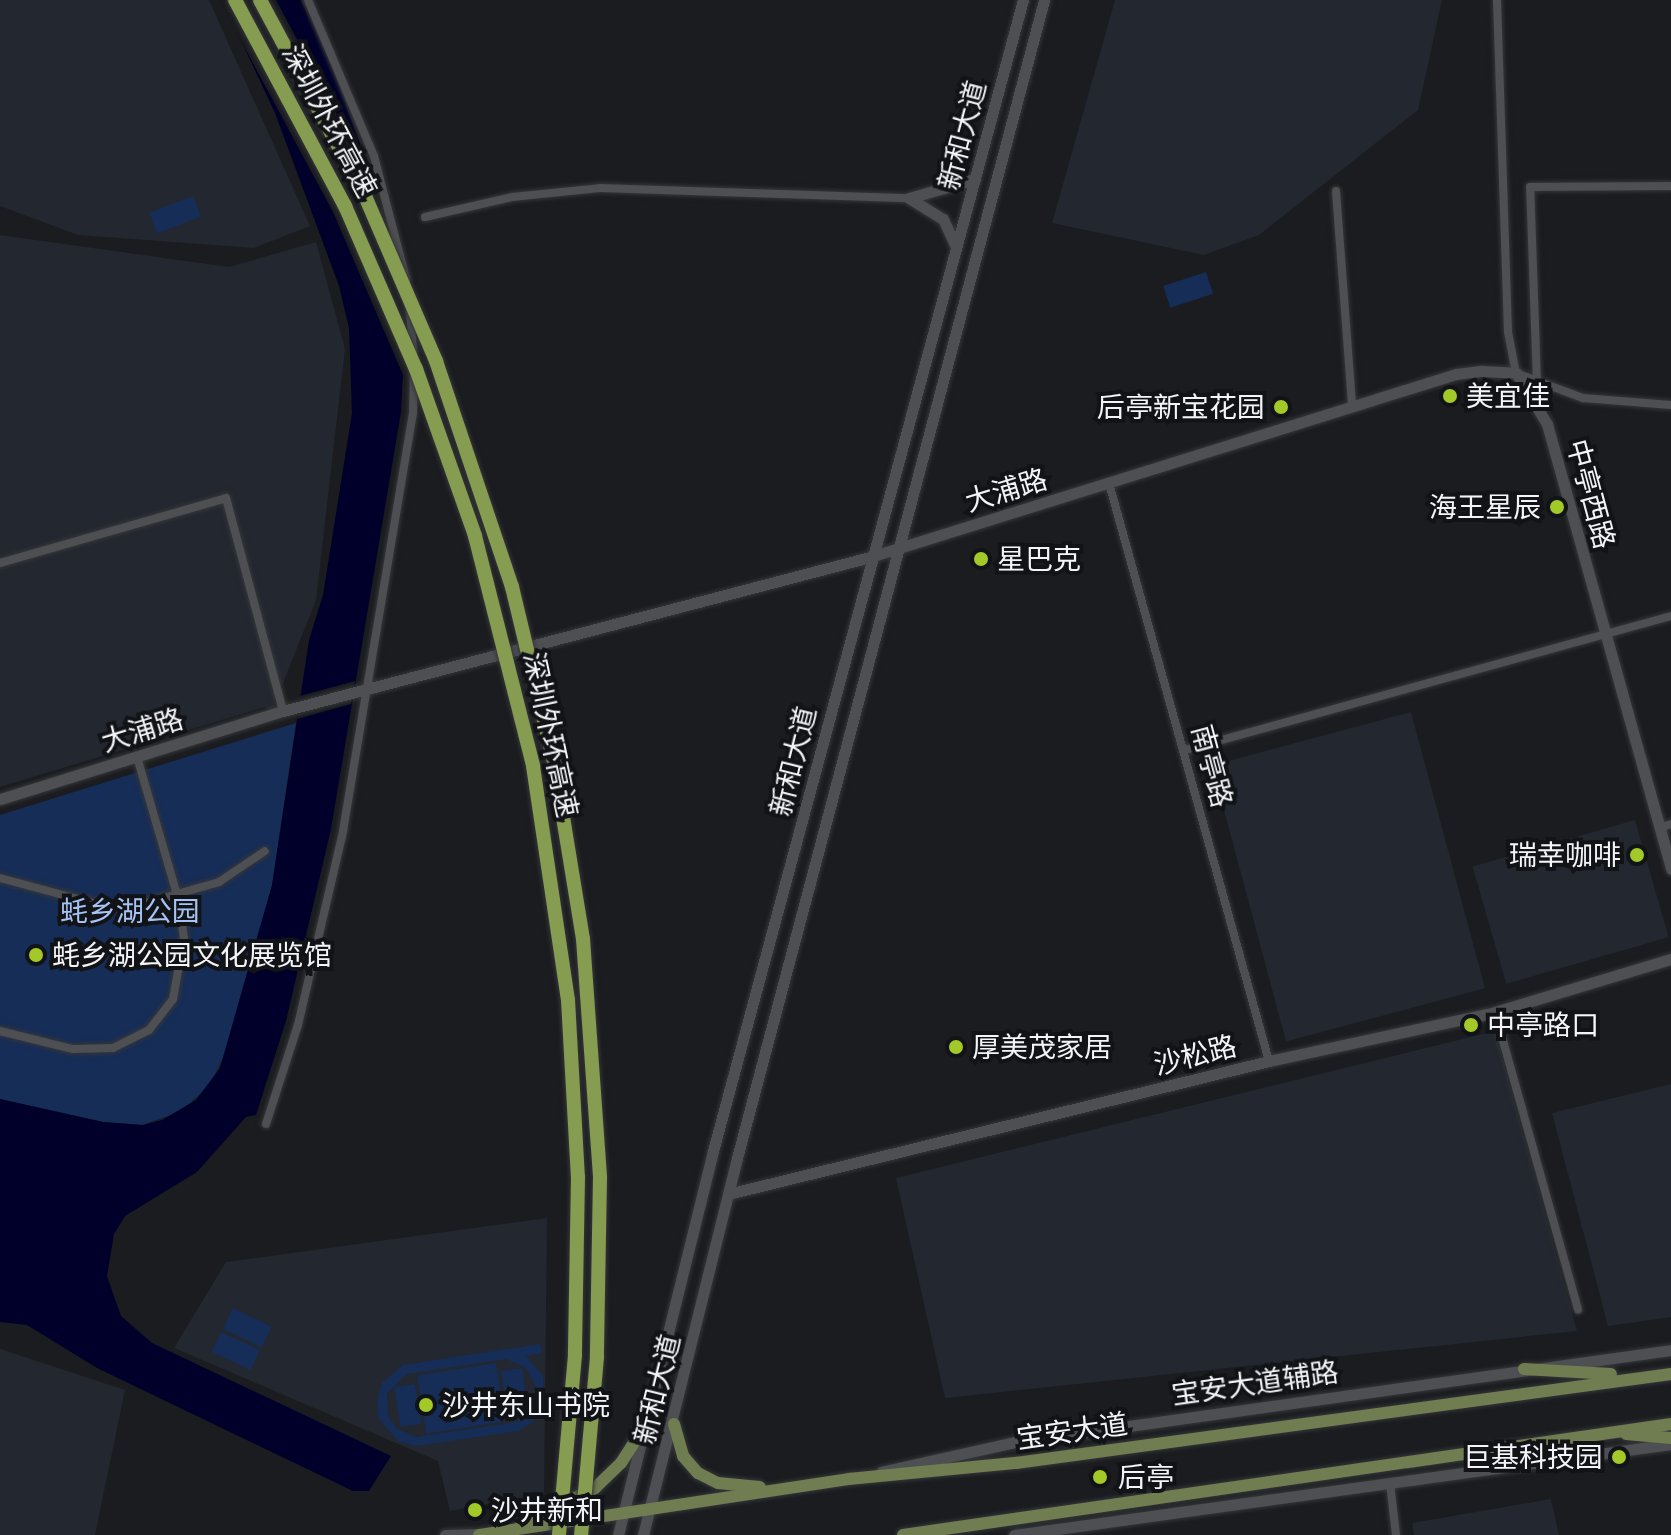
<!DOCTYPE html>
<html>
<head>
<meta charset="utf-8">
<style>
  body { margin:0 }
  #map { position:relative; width:1671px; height:1535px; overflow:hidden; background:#1a1c1f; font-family:"Titillium Web","Noto Sans SC",sans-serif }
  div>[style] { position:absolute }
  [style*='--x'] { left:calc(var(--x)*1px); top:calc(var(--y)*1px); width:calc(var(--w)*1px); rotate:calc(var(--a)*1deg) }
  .built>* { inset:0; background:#23272f; transform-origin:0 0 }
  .green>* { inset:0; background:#162d57; transform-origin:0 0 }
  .water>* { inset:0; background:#00002a }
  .pier>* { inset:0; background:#1a1c1f }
  .roads { filter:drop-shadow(0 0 2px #353639) drop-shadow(0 0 2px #353639) }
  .street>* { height:8px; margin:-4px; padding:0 4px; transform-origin:4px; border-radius:4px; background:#4d4f52 }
  .secondary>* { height:11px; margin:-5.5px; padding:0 5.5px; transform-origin:5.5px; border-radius:5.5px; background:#4d4f52 }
  .primary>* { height:12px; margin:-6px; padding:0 6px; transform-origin:6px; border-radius:6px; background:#6f7d51 }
  .bridges { filter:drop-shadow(0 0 2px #353639) drop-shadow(0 0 2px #353639) }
  .highway-bridge>* { height:14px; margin:-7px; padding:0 7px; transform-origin:7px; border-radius:7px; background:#859c51 }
  .dots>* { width:22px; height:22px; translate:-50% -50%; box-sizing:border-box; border:4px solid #111316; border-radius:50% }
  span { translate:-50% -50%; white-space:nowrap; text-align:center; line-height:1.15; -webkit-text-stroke:8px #111316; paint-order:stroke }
  .street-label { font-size:28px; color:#f3f4f7 }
  .poi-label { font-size:28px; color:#f3f4f7 }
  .left { translate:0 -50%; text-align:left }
  .right { translate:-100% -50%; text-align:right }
  .park-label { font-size:28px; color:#a6c3f5 }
</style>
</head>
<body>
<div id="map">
  <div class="built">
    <div style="clip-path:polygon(0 0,209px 0,310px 226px,254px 248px,78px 235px,0 206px)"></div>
    <div style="clip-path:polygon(1115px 0,1442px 0,1418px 110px,1259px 235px,1204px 255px,1052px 223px)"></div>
    <div style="clip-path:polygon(0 235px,229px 267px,316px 242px,345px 349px,316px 600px,272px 711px,265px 707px,0 787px)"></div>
    <div style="left:1411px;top:712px;width:286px;height:206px;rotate:75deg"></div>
    <div style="left:1635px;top:820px;width:122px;height:169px;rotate:74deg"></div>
    <div style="clip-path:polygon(1495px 1031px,1577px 1331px,945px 1398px,896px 1178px)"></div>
    <div style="clip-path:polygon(1671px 1084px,1671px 1317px,1608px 1326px,1552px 1113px)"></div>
    <div style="clip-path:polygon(547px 1218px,544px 1494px,450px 1511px,438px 1461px,174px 1348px,226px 1262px)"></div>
    <div style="clip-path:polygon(0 1349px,125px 1390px,95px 1535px,0 1535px)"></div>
    <div style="clip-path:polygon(1551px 1499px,1559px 1535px,1414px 1535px,1412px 1523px)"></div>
  </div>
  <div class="green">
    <div style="left:193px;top:196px;width:22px;height:47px;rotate:69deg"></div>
    <div style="left:1206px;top:272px;width:23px;height:45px;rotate:72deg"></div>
    <div style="clip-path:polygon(296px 723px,272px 885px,227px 1049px,210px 1085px,180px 1112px,142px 1125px,103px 1122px,0 1099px,0 815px)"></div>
    <div style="left:233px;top:1308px;width:43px;height:23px;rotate:26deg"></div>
    <div style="left:221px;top:1332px;width:43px;height:22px;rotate:25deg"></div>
    <div style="clip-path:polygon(evenodd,540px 1344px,542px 1353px,526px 1356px,543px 1376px,544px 1404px,535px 1420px,519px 1431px,415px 1446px,398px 1441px,379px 1419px,377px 1401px,382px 1383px,403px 1365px,540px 1344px,506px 1359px,526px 1368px,536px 1387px,532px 1408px,516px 1422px,416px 1437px,396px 1428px,388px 1416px,387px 1394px,407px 1374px,506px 1359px)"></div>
    <div style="left:496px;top:1363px;width:59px;height:80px;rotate:81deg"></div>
    <div style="left:522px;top:1368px;width:41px;height:21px;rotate:82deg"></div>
    <div style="left:415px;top:1384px;width:40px;height:21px;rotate:81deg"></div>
  </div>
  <div class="water">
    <div style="clip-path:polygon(222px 0,301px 0,329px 60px,386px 213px,404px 355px,401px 412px,331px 829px,286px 1021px,256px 1115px,246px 1117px,197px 1172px,125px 1216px,114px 1234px,107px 1276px,121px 1316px,152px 1343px,391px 1456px,369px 1491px,353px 1491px,97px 1368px,27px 1325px,0 1322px,0 1099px,103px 1122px,143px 1125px,162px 1120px,196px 1100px,220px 1068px,272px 885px,309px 640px,323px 595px,352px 413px,349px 328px,339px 286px,275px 113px)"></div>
  </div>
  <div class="pier">
    <div style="clip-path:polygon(219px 0,276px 0,377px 190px,392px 222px,405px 297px,407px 384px,333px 212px)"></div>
    <div style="clip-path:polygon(355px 681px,351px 704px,297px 719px,300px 696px)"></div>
  </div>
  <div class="roads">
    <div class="street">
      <div style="--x:308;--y:0;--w:169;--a:67.1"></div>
      <div style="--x:374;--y:156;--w:127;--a:75.4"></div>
      <div style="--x:1497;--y:0;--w:332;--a:88.1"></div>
      <div style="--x:1508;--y:332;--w:42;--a:79"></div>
      <div style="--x:1516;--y:373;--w:72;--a:20.5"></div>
      <div style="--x:1583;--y:398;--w:88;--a:4.5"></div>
      <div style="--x:1336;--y:191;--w:216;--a:85.7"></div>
      <div style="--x:425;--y:217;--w:89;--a:-12.9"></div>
      <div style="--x:512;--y:197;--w:88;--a:-5.8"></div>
      <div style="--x:600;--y:188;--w:309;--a:1.9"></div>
      <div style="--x:410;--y:309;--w:42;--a:85.9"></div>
      <div style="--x:1537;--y:383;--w:196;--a:-92"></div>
      <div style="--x:1530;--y:187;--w:141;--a:-0.4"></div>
      <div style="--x:1109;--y:483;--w:600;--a:74.53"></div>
      <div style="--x:0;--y:563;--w:235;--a:-16"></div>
      <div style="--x:226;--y:498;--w:220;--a:75"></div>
      <div style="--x:1185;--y:750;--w:504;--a:-15.41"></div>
      <div style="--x:1659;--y:828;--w:13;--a:-18"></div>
      <div style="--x:0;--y:878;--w:108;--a:15.1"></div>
      <div style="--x:104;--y:906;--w:38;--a:-3"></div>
      <div style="--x:142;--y:904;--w:80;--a:-15.9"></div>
      <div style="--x:219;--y:882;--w:55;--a:-34"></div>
      <div style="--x:1495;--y:1012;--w:309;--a:74.4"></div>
      <div style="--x:0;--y:1031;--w:75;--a:13.9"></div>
      <div style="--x:73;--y:1049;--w:40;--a:-1.4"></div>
      <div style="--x:113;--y:1048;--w:40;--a:-26.6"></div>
      <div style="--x:149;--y:1030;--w:39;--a:-52"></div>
      <div style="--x:173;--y:999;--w:62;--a:-79.8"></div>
      <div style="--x:184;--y:938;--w:40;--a:-98.5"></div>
      <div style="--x:178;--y:898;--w:147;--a:-106.2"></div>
      <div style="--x:266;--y:1124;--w:104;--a:-72.1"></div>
      <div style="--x:298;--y:1025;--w:199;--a:-76.9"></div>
      <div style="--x:343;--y:831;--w:424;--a:-80.5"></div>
      <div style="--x:413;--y:413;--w:40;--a:-88.6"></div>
      <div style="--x:1390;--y:1483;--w:52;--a:83.4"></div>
    </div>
    <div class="secondary">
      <div style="--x:909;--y:198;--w:40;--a:32"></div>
      <div style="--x:943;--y:219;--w:31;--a:65"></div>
      <div style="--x:909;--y:198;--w:69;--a:-16.1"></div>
      <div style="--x:0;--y:799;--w:296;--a:-17.3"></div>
      <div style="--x:283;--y:711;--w:607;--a:-14.7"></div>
      <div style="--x:870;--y:557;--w:614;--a:-17.34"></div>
      <div style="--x:1456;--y:374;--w:26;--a:-7"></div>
      <div style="--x:1482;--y:371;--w:34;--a:3"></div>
      <div style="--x:1516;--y:373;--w:60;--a:58.7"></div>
      <div style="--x:1547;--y:424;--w:462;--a:74.4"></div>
      <div style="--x:728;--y:1194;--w:557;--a:-13.81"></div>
      <div style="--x:1269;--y:1061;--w:231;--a:-12.2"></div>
      <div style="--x:1495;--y:1012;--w:184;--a:-16.8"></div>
      <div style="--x:881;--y:1472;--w:137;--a:-12.6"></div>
      <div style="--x:1015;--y:1442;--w:662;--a:-7.98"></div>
      <div style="--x:445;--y:1535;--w:40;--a:-1.4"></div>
      <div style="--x:618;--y:1535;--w:396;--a:-76.1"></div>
      <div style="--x:713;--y:1151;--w:1192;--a:-74.93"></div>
      <div style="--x:643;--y:1535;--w:389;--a:-76"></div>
      <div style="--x:737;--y:1158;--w:1198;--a:-75.15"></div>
      <div style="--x:1014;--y:1535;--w:663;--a:-7.89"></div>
    </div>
    <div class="primary">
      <div style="--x:1524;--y:1369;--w:87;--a:3.3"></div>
      <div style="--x:674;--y:1424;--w:33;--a:74"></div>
      <div style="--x:683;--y:1456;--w:23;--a:49"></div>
      <div style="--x:698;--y:1473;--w:22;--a:27"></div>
      <div style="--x:718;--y:1483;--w:42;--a:5.4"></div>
      <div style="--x:1626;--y:1434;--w:45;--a:5.1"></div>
      <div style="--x:521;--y:1525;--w:83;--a:-26.6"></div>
      <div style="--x:595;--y:1488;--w:36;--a:-44"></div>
      <div style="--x:621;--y:1463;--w:54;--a:-57.2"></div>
      <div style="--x:479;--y:1535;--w:374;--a:-8.6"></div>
      <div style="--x:849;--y:1479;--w:168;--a:-5.5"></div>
      <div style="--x:1016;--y:1463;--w:661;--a:-7.74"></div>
      <div style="--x:903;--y:1535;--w:776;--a:-8.22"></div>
    </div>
  </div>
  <div class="bridges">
    <div class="highway-bridge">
      <div style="--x:235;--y:0;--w:234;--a:61.9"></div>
      <div style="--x:345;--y:206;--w:178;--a:66.5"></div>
      <div style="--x:416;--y:369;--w:177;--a:70.5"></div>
      <div style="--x:475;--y:536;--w:237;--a:75.8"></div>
      <div style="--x:533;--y:766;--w:237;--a:81.5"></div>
      <div style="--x:568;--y:1000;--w:177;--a:86.8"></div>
      <div style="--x:578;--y:1177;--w:178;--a:91"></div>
      <div style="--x:575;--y:1355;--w:181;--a:95.1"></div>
      <div style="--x:260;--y:0;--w:222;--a:61.8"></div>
      <div style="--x:365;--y:196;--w:180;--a:66.7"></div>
      <div style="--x:436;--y:361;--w:238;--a:71.4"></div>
      <div style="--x:512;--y:587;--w:180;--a:76.5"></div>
      <div style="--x:554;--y:762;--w:179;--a:80.7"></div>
      <div style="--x:583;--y:939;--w:239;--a:85.9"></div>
      <div style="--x:600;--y:1177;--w:180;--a:91"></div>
      <div style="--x:597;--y:1357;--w:179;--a:95.1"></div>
    </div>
  </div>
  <div class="dots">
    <div style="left:1450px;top:396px;background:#a2c928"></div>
    <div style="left:1281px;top:407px;background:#a2c928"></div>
    <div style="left:1557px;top:507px;background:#a2c928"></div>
    <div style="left:981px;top:559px;background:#a2c928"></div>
    <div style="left:1637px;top:855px;background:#a2c928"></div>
    <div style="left:36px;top:955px;background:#a2c928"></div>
    <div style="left:1471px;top:1025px;background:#a2c928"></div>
    <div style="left:956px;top:1047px;background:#a2c928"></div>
    <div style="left:426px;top:1405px;background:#a2c928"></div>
    <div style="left:1619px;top:1457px;background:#a2c928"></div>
    <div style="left:1100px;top:1477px;background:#a2c928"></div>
    <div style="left:475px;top:1510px;background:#a2c928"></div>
  </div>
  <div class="street-label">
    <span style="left:330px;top:121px;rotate:62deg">深圳外环高速</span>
    <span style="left:962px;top:135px;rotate:-75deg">新和大道</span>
    <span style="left:1006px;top:490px;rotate:-17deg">大浦路</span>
    <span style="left:1591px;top:494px;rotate:75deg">中亭西路</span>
    <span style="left:142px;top:730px;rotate:-17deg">大浦路</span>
    <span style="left:551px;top:735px;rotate:78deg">深圳外环高速</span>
    <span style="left:793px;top:761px;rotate:-76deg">新和大道</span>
    <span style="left:1212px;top:766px;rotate:75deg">南亭路</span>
    <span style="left:1195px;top:1055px;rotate:-14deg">沙松路</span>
    <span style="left:1255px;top:1383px;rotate:-8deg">宝安大道辅路</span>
    <span style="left:657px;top:1389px;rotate:-76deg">新和大道</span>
    <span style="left:1072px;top:1431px;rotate:-8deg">宝安大道</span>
  </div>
  <div class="poi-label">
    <span class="left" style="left:1466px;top:396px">美宜佳</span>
    <span class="right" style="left:1265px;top:407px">后亭新宝花园</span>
    <span class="right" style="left:1541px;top:507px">海王星辰</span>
    <span class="left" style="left:997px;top:559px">星巴克</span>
    <span class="right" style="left:1621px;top:855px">瑞幸咖啡</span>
    <span class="left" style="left:52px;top:955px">蚝乡湖公园文化展览馆</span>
    <span class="left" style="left:1487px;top:1025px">中亭路口</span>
    <span class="left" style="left:972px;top:1047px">厚美茂家居</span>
    <span class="left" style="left:442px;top:1405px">沙井东山书院</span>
    <span class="right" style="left:1603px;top:1457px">巨基科技园</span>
    <span class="left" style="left:1118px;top:1477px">后亭</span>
    <span class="left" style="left:491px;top:1510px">沙井新和</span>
  </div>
  <div class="park-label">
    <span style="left:130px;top:911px">蚝乡湖公园</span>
  </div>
</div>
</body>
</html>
